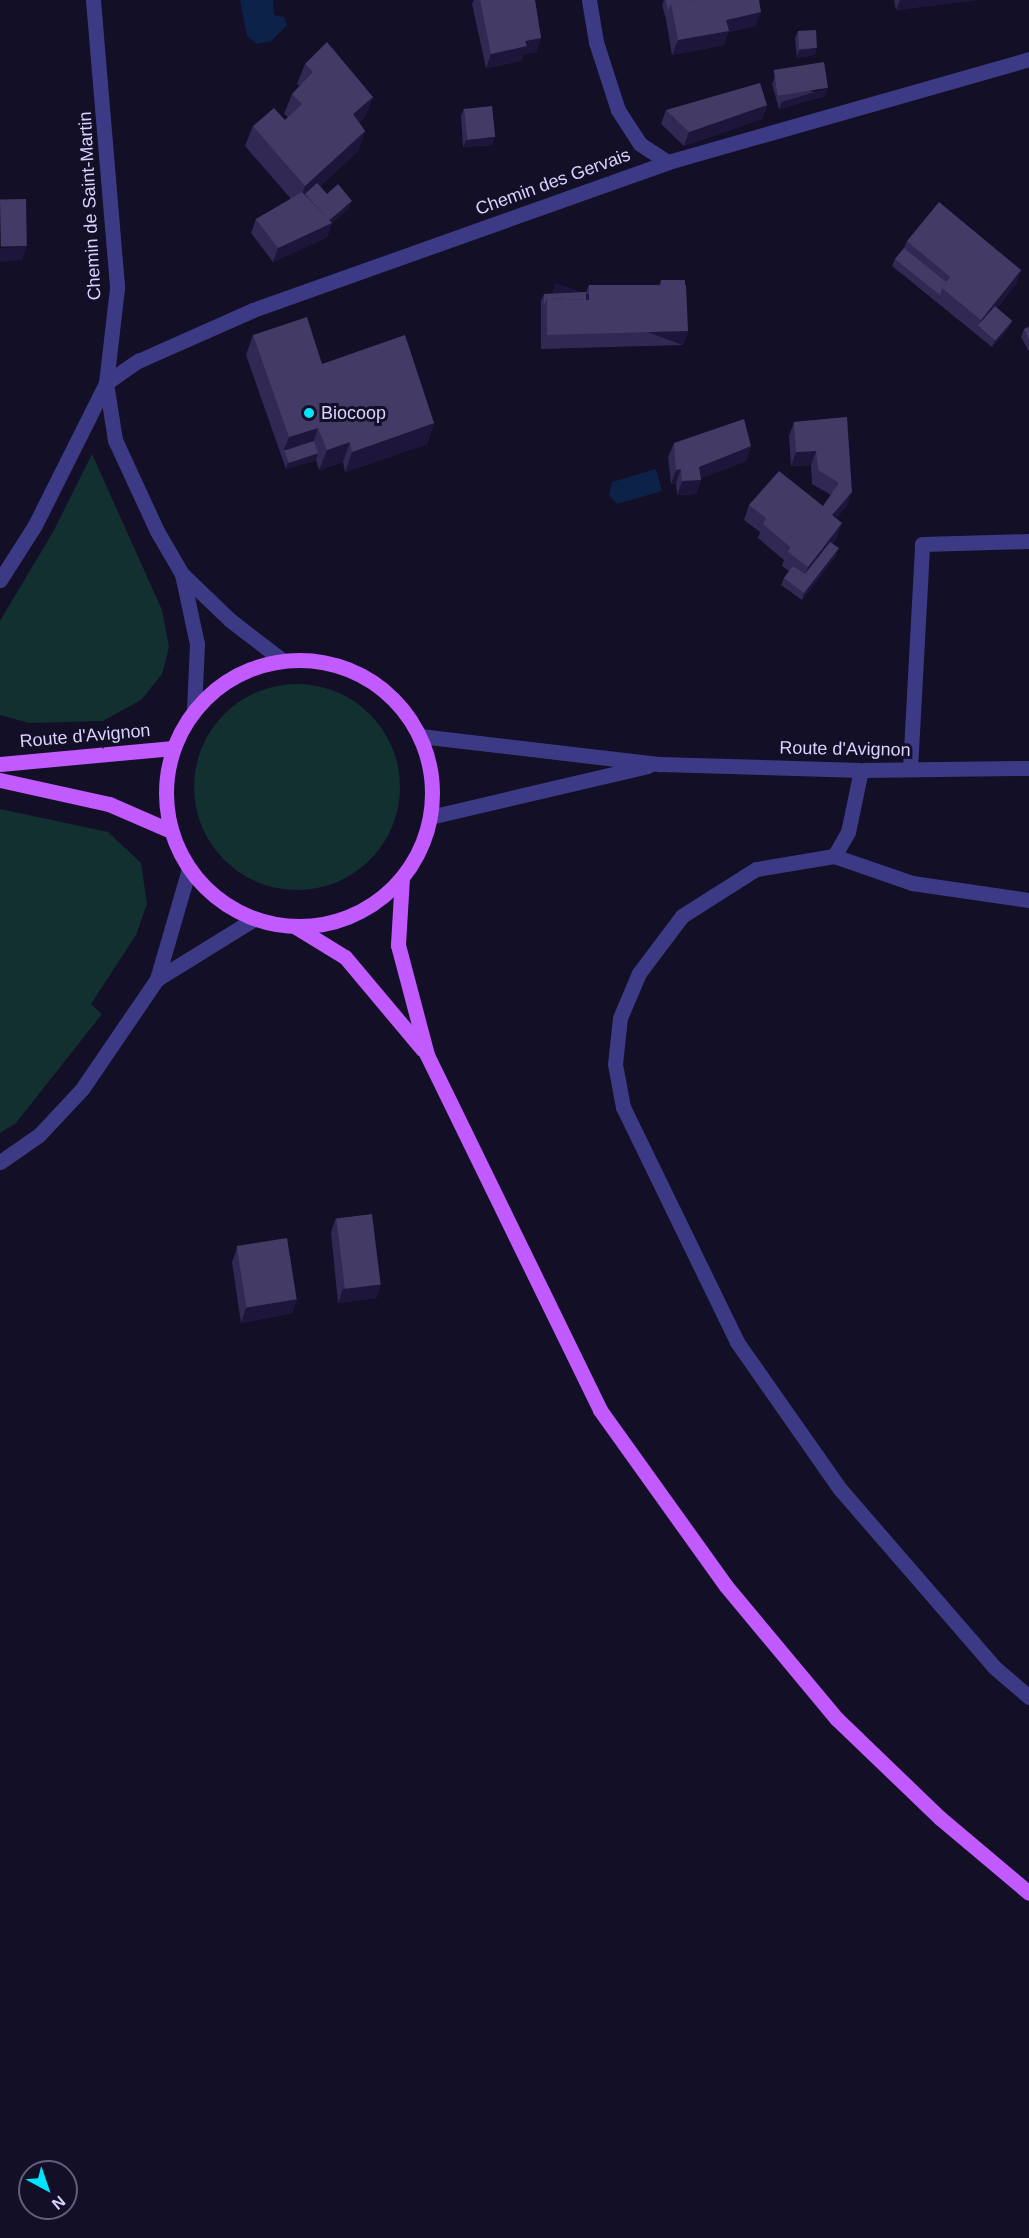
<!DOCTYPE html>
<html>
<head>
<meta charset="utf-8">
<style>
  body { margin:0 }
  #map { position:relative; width:1029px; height:2238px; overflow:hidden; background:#130f26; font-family:Arial,sans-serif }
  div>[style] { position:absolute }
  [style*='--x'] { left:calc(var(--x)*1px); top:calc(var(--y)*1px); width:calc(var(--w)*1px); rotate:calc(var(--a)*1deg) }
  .green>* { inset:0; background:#12302f }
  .round { border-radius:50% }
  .water>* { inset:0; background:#0c2248 }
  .service>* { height:15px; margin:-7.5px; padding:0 7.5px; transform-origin:7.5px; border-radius:7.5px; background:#3d3a85 }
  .minor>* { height:15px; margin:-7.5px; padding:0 7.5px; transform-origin:7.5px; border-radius:7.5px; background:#3d3a85 }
  .primary>* { height:15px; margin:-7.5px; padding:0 7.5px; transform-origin:7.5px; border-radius:7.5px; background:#c25bff }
  .primary>.ring { margin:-7.5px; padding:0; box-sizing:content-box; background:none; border:15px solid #c25bff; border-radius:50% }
  .wall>* { inset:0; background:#312854 }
  .shaded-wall>* { inset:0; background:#1d163a; transform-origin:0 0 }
  .building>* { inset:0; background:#433a66; transform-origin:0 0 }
  .dots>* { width:16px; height:16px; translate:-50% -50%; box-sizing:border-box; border:3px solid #130f26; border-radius:50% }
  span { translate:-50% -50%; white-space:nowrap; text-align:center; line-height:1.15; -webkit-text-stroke:6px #130f26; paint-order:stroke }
  .street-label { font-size:18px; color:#d9d4ff }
  .poi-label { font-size:18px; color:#d9d4ff }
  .left { translate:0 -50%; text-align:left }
  .north { position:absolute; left:18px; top:2160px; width:60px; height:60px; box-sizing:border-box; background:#130f26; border:2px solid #625e7d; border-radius:50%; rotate:140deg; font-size:16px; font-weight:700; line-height:24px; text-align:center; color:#d9d4ff }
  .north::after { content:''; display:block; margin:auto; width:21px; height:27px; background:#00e5ff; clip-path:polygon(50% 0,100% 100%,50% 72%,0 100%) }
</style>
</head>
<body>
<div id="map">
  <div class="green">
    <div style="clip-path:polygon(92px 454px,162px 610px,169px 647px,162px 674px,141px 700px,103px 721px,29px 723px,0 715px,0 621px,53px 532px)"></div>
    <div class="round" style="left:194px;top:684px;width:206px;height:206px"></div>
    <div style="clip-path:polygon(0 809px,108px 832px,141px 863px,147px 904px,136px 935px,91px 1004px,102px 1014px,16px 1123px,0 1133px)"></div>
  </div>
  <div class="water">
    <div style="clip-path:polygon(240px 0,273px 0,274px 15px,284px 17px,287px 25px,271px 41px,257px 44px,247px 36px)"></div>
    <div style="clip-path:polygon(656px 469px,662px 491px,617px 504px,609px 495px,612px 482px)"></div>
  </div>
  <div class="service">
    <div style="--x:589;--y:0;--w:43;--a:80.5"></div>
    <div style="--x:596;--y:42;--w:71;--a:72.1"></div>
    <div style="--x:618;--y:110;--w:40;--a:57.1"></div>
    <div style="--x:640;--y:144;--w:33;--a:33"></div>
    <div style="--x:910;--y:769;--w:225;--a:-86.9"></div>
    <div style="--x:922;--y:544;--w:107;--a:-1.6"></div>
  </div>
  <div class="minor">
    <div style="--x:93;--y:0;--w:289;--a:85.2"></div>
    <div style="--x:117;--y:288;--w:96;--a:96.6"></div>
    <div style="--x:106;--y:383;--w:58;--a:81"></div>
    <div style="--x:115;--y:440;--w:100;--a:65.2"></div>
    <div style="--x:157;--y:531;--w:50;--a:59.8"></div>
    <div style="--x:182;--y:574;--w:66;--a:43.8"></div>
    <div style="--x:230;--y:620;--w:66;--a:37.6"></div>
    <div style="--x:182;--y:574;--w:72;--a:77.9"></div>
    <div style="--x:197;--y:644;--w:67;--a:92.6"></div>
    <div style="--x:0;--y:580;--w:65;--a:-57.5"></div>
    <div style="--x:35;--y:525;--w:159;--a:-63.4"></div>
    <div style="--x:106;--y:383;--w:39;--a:-35"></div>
    <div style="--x:138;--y:361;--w:126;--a:-23.9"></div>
    <div style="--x:253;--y:310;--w:441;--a:-19.6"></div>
    <div style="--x:668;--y:162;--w:375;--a:-15.9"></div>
    <div style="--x:420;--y:736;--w:242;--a:6.7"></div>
    <div style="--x:660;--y:764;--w:201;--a:1.7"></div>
    <div style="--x:861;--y:770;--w:168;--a:-0.7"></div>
    <div style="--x:861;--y:770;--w:63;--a:101.8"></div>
    <div style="--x:848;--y:832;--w:28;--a:120"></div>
    <div style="--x:834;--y:856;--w:79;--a:170.5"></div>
    <div style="--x:756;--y:869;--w:88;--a:147.6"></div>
    <div style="--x:682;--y:916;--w:71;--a:127"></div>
    <div style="--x:639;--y:973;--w:49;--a:112.9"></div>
    <div style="--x:620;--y:1018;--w:46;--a:96.2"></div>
    <div style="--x:615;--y:1064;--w:44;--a:79.5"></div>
    <div style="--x:623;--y:1107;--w:261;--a:64.1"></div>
    <div style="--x:737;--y:1342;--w:179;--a:55"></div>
    <div style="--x:840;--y:1489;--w:235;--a:49.1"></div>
    <div style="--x:994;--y:1667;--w:46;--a:40.6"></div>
    <div style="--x:430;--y:817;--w:224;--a:-13.2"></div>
    <div style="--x:834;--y:856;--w:83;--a:19.1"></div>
    <div style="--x:912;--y:883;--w:118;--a:8.3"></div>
    <div style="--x:157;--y:979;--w:114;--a:-31.7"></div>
    <div style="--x:0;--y:1162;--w:47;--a:-34.7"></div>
    <div style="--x:39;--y:1135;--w:63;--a:-46.9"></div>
    <div style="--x:82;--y:1089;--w:133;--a:-55.7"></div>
    <div style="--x:157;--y:979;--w:115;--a:-73.8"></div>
  </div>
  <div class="primary">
    <div class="ring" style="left:166px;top:660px;width:251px;height:251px"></div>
    <div style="--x:0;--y:764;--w:174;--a:-5.3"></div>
    <div style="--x:0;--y:780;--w:112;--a:12.4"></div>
    <div style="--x:109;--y:804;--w:68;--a:23.5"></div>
    <div style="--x:402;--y:877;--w:68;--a:93.4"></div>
    <div style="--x:398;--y:945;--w:114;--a:75.2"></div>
    <div style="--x:427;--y:1055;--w:395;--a:64"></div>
    <div style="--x:600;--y:1410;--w:216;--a:54.4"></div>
    <div style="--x:726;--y:1586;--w:173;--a:50.2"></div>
    <div style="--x:837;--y:1719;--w:143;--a:43.9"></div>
    <div style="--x:940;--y:1818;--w:116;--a:40.1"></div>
    <div style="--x:296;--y:927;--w:57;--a:31.5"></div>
    <div style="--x:345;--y:957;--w:121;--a:50"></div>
  </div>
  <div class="wall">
    <div style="clip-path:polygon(474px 0,535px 0,541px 38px,536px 52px,524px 54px,521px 61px,486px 68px,472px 4px)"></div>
    <div style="clip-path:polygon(664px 0,759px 0,756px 26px,728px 32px,724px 45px,672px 55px,666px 19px,662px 5px)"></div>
    <div style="clip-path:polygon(894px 0,976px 0,896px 10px)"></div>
    <div style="clip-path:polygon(798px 31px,815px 55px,797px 58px,795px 38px)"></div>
    <div style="clip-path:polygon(305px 64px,373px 97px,365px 117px,359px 122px,365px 131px,358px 151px,320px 186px,327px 194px,349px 208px,332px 223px,327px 237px,273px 262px,251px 233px,256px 219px,291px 199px,245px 146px,253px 126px,285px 120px,288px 117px,284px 114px,292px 94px,300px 86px,297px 84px)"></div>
    <div style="clip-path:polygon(775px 77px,825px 96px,779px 109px,772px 84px)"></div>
    <div style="clip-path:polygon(767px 105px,762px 119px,684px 146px,661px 124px,666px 110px)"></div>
    <div style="clip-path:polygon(464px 108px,492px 145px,463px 147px,461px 116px)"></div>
    <div style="clip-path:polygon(907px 241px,1021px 270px,1016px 284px,997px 308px,1009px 328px,992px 347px,892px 266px,895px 259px,904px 248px)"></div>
    <div style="clip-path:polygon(661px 280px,684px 285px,688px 331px,683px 345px,541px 349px,541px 301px,544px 294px,586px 292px,589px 285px,659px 285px)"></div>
    <div style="clip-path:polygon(1029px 327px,1029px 352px,1021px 337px,1024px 329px)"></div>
    <div style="clip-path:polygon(253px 335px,322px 364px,434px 423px,427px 444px,345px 472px,343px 462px,319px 470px,316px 460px,286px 469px,246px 355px)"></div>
    <div style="clip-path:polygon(847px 417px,847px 506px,836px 518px,837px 537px,832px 544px,836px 556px,802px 600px,781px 585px,784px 578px,789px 571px,782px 566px,784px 560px,758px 538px,760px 532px,744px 520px,749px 505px,823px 506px,831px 495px,812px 484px,811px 465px,791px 466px,789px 436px,794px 422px)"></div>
    <div style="clip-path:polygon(674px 443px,751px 446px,746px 461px,701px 478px,701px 480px,696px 494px,677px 495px,676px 483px,671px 484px,668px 457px)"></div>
    <div style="clip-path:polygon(336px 1218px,381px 1284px,376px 1298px,338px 1303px,331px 1232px)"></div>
    <div style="clip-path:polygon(237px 1248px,297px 1299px,292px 1313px,241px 1323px,232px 1262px)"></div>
  </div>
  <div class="shaded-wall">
    <div style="clip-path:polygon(900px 0,976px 0,896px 10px)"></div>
    <div style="clip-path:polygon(761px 12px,756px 26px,728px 32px,724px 45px,672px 55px,678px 40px,726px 20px)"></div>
    <div style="clip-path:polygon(541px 38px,536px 52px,524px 54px,521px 61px,486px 68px,491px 54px,525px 41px)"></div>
    <div style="clip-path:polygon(817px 48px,815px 55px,797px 58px,799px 50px)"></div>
    <div style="clip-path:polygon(828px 88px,825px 96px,779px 109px,782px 102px)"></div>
    <div style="clip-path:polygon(373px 97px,365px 117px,346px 135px,353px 114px)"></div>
    <div style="clip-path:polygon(767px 105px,762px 119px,684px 146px,689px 132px)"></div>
    <div style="clip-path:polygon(365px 131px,358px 151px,302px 202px,300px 199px,305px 186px)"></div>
    <div style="clip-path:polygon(495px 137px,492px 145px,463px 147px,466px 140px)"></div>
    <div style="clip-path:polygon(352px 201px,349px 208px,331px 224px,332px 223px,327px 237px,273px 262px,278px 248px,324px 225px)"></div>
    <div style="clip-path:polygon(27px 246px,22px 260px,0 262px,0 248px)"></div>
    <div style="clip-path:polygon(1021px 270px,1016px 284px,981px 328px,979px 327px,981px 320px)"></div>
    <div style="clip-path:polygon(1012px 321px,1009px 328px,992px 347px,995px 340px)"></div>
    <div style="left:688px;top:331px;width:15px;height:141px;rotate:110deg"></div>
    <div style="clip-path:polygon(434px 423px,427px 444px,345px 472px,352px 452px)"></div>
    <div style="clip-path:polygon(318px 428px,311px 449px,284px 450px,289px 437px)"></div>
    <div style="clip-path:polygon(350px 442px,343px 462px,319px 470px,327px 450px)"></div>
    <div style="clip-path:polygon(751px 446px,746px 461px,696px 480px,701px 480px,696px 494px,677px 495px,682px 481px,699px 467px)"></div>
    <div style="clip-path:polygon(816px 451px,811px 465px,791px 466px,796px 452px)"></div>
    <div style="clip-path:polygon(318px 453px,316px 460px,286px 469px,288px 462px)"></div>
    <div style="clip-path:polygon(681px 469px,676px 483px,671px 484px,676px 470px)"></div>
    <div style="clip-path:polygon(852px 492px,847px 506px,827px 529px,832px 515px)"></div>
    <div style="clip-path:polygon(842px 523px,837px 537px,803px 581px,808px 567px)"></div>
    <div style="clip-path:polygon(839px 548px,836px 556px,802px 600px,804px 593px)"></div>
    <div style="clip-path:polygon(381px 1284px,376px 1298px,338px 1303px,343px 1289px)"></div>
    <div style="clip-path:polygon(297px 1299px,292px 1313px,241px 1323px,246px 1308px)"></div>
  </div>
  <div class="building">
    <div style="clip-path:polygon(480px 0,535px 0,541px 38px,525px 41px,527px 46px,491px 54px)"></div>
    <div style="clip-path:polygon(666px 0,690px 0,690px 1px,671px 4px,668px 11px)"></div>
    <div style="clip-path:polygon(693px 0,759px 0,761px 12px,726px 20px,729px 31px,678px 40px,671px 4px)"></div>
    <div style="left:816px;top:30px;width:18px;height:18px;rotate:87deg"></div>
    <div style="clip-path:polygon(327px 42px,373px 97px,353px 114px,365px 131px,305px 186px,253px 126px,274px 108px,285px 120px,302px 104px,292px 94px,313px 72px,305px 64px)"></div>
    <div style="left:824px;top:62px;width:26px;height:51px;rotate:81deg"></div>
    <div style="clip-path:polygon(760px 83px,767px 105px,689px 132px,666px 110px)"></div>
    <div style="left:492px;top:106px;width:31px;height:28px;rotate:84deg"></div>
    <div style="clip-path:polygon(317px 183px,327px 194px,338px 184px,352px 201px,329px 220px,305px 194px)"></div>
    <div style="clip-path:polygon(302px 192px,332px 223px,278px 248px,256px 219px)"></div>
    <div style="left:26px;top:199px;width:47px;height:26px;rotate:89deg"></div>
    <div style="clip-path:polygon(939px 202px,1021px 270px,981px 320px,942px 288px,950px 277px,907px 241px)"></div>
    <div style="clip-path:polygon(904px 248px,946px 282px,942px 288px,940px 295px,895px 259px)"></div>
    <div style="left:661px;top:280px;width:24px;height:5px"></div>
    <div style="clip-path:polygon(589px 285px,686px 285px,688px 331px,547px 335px,547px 298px,589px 300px)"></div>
    <div style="clip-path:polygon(586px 292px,586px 300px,547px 298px,544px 305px,544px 294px)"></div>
    <div style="left:995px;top:306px;width:23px;height:26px;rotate:41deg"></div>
    <div style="clip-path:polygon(307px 317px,322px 364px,405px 335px,434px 423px,352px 452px,350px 442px,327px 450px,318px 428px,289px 437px,253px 335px)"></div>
    <div style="clip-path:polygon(1029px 327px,1029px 340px,1024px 329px)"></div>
    <div style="clip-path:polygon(847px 417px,852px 492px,832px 515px,842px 523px,808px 567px,788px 552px,790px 547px,763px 524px,766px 518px,749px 505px,779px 471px,823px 506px,839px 483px,818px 470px,816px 451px,796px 452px,794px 422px)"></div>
    <div style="clip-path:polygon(744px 419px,751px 446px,699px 467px,701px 480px,682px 481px,681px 469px,676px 470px,674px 443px)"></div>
    <div style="left:314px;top:441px;width:13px;height:31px;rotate:72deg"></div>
    <div style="clip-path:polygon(830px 542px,839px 548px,804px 593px,784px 578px,793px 566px,805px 574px)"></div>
    <div style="left:372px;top:1214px;width:71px;height:36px;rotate:83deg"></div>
    <div style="left:287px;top:1238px;width:62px;height:51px;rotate:81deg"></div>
  </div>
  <div class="dots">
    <div style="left:309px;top:413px;background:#00e5ff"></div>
  </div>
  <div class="street-label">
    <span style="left:553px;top:182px;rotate:-20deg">Chemin des Gervais</span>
    <span style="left:90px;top:206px;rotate:-93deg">Chemin de Saint-Martin</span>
    <span style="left:85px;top:736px;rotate:-5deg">Route d'Avignon</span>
    <span style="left:845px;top:749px;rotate:1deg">Route d'Avignon</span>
  </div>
  <div class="poi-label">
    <span class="left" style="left:321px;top:413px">Biocoop</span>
  </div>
  <div class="north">N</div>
</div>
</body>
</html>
